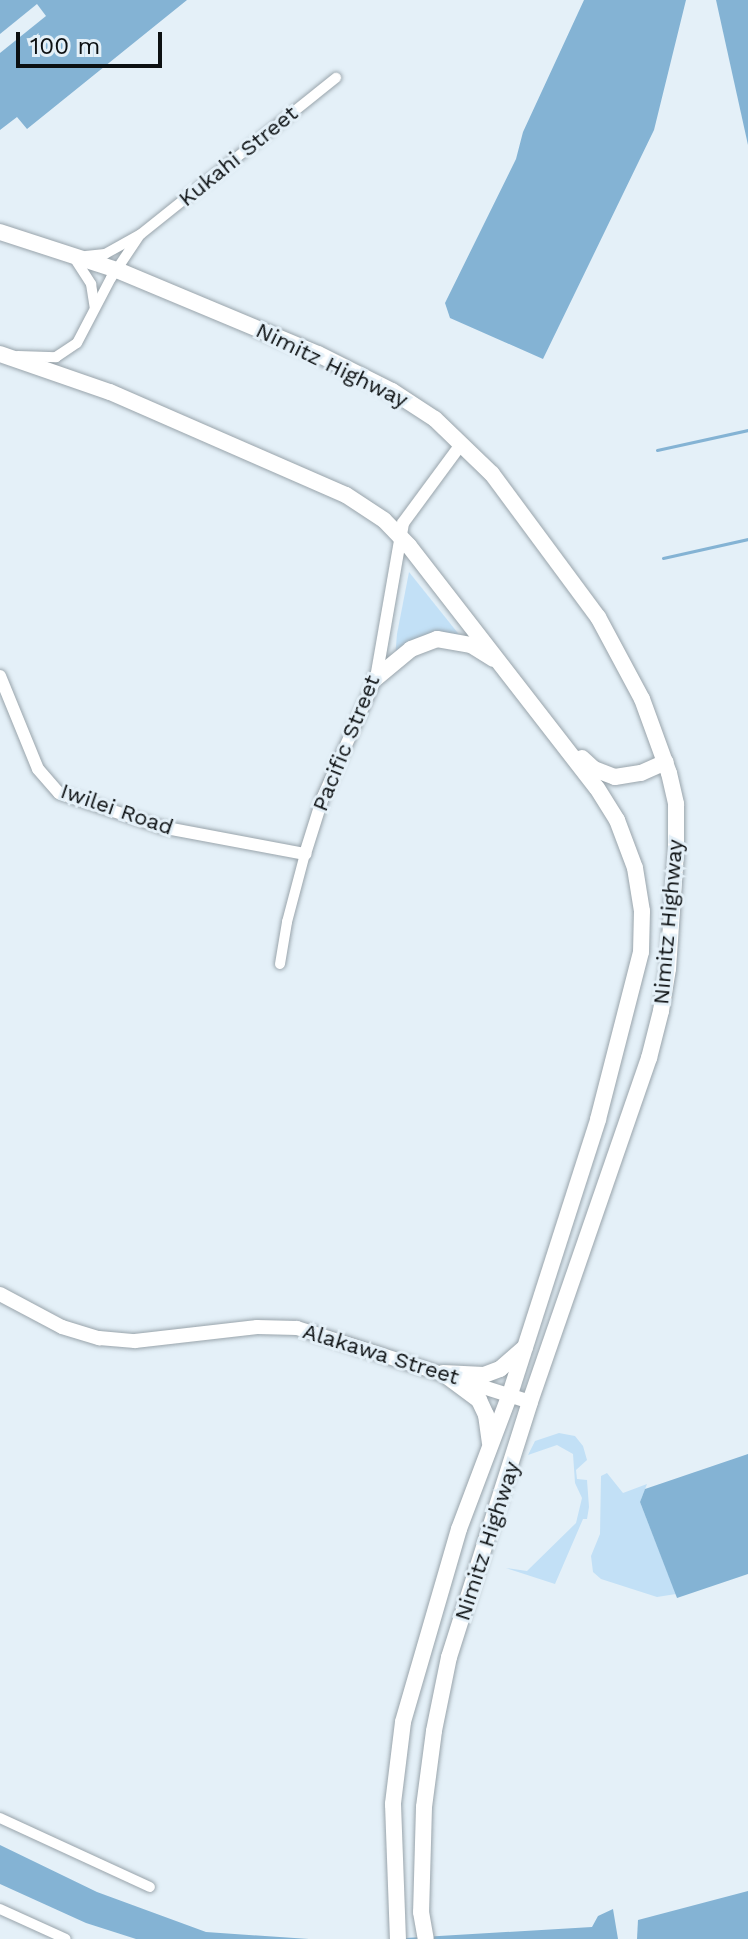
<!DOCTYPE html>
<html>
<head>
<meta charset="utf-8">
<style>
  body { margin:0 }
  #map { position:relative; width:748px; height:1939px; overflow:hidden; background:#e4f0f8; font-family:"Work Sans",sans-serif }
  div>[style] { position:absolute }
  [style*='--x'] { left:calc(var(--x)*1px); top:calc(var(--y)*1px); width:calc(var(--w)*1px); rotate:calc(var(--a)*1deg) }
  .green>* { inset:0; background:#c2e0f6 }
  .water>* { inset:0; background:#84b3d4 }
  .pier>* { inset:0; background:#e4f0f8 }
  .stream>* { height:3px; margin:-1.5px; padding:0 1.5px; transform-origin:1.5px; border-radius:1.5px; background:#84b3d4 }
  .roads { filter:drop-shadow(0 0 2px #99a4ab) drop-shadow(0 0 2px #99a4ab) }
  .minor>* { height:10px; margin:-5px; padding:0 5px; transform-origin:5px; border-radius:5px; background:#fff }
  .tertiary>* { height:12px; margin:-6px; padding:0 6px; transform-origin:6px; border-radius:6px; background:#fff }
  .secondary>* { height:14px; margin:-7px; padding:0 7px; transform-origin:7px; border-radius:7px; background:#fff }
  .primary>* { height:16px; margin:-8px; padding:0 8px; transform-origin:8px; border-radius:8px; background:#fff }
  span { translate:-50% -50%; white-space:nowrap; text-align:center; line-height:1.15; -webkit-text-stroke:6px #e4f0f8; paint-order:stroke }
  .street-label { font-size:22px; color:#0c1012 }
  .scale { position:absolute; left:16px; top:32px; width:146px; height:36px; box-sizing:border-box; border:4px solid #0c1012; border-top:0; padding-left:10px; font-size:24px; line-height:28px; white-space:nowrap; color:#0c1012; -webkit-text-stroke:6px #e4f0f8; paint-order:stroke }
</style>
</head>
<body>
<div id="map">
  <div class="green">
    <div style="clip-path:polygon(409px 572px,461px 637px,395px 659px,397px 634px)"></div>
    <div style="clip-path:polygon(559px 1433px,575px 1436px,583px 1446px,587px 1460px,576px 1470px,577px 1479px,587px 1480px,589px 1507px,587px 1519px,583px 1519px,555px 1584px,506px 1568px,527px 1571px,576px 1523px,582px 1498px,575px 1483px,573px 1454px,557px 1445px,528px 1455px,535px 1441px)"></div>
    <div style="clip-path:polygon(607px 1473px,623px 1493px,647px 1484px,640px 1502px,676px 1594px,657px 1597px,601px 1579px,593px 1572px,591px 1556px,600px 1534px,601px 1476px)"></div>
  </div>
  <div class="water">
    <div style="clip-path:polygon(0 0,187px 0,27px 129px,17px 117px,0 130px)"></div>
    <div style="clip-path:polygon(584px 0,686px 0,654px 130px,543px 359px,450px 318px,445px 303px,516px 159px,523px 132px)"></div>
    <div style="clip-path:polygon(716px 0,748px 0,748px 145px)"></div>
    <div style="clip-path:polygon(748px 1454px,748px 1574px,677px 1598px,640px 1502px,645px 1489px)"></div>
    <div style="clip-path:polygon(0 1845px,97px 1892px,206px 1932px,309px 1939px,136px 1939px,86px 1923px,0 1884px)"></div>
    <div style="clip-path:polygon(748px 1891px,748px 1939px,637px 1939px,638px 1920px)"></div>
    <div style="clip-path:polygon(613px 1909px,618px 1939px,389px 1939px,592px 1927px,598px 1916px)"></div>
  </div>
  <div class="pier">
    <div style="clip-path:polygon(37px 4px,46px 16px,0 53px,0 34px)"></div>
  </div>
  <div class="stream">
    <div style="--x:657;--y:450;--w:93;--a:-12.4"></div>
    <div style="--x:663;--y:558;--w:87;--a:-12.6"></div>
  </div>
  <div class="roads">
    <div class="minor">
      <div style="--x:86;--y:256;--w:19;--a:-6"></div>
      <div style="--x:105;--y:254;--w:41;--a:-29.1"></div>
      <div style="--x:141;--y:234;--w:250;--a:-38.7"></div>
      <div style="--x:75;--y:259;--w:30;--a:57"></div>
      <div style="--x:91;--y:284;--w:24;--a:81"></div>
      <div style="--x:18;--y:356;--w:38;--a:2"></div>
      <div style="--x:56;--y:357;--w:25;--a:-34"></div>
      <div style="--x:77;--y:343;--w:73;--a:-62.4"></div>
      <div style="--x:111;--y:278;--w:50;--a:-56.3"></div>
      <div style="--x:280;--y:964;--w:43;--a:-80.5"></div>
      <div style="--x:287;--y:922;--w:70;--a:-75.2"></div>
      <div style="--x:0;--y:1818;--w:165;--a:24.7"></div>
      <div style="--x:0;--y:1909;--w:72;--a:24.4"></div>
    </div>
    <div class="tertiary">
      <div style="--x:0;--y:676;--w:100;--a:67.8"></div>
      <div style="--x:38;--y:769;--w:32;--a:49"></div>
      <div style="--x:59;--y:793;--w:108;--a:18.4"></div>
      <div style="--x:161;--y:827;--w:147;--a:10.6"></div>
      <div style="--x:305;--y:854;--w:60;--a:-72.5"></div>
      <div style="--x:323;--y:797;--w:130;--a:-66"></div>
      <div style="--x:376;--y:678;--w:157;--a:-80.1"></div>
      <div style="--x:403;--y:523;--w:99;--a:-53.6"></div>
    </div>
    <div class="secondary">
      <div style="--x:0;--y:1294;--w:70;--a:28"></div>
      <div style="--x:62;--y:1327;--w:39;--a:17"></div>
      <div style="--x:99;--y:1338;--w:36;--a:5"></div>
      <div style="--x:135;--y:1341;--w:123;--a:-6.5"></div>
      <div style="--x:257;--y:1327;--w:40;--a:1.4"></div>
      <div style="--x:297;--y:1328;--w:244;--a:17.6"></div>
    </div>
    <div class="primary">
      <div style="--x:0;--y:232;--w:123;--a:18"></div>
      <div style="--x:117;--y:270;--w:218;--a:22.7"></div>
      <div style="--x:318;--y:354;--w:83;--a:26.6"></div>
      <div style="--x:392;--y:391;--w:51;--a:33.1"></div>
      <div style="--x:435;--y:419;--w:79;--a:44"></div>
      <div style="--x:492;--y:474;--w:178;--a:53.5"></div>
      <div style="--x:598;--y:617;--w:93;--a:61.8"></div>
      <div style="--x:642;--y:699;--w:79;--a:70"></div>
      <div style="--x:669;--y:773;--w:32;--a:77"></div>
      <div style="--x:676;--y:804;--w:48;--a:90"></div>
      <div style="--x:676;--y:852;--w:117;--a:93.9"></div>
      <div style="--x:668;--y:969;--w:43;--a:99.5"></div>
      <div style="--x:661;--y:1011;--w:49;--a:104.3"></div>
      <div style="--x:649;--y:1058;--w:364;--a:109.1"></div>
      <div style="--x:530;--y:1402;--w:268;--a:107.6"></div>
      <div style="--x:449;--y:1657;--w:76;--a:101.5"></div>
      <div style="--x:434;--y:1731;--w:77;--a:97.5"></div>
      <div style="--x:424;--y:1807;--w:105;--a:91.6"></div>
      <div style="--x:421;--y:1912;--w:27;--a:80"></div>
      <div style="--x:0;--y:354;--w:116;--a:19.1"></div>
      <div style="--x:110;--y:392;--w:257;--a:23.6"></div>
      <div style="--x:346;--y:495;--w:45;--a:33.3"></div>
      <div style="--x:384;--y:520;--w:36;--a:46"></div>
      <div style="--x:409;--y:546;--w:306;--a:52.2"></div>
      <div style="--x:597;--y:788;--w:38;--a:58"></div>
      <div style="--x:617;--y:820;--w:51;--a:69.4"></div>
      <div style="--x:635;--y:868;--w:44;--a:80.8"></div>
      <div style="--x:642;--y:911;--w:41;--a:91.4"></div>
      <div style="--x:641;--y:952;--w:173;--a:104.4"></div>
      <div style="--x:598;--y:1120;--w:288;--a:107.8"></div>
      <div style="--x:510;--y:1394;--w:144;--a:110.7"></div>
      <div style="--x:459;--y:1529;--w:201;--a:106.2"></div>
      <div style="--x:403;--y:1722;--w:83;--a:97"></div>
      <div style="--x:393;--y:1804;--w:135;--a:87.9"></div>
      <div style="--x:376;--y:678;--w:45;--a:-39.6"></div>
      <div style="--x:411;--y:649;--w:28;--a:-21"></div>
      <div style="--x:437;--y:639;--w:35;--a:10"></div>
      <div style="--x:471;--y:645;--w:26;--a:32"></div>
      <div style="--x:582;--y:758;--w:16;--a:43"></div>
      <div style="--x:594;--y:769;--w:22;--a:21"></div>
      <div style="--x:615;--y:777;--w:26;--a:-9"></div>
      <div style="--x:641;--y:773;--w:27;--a:-24"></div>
      <div style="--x:443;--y:1373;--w:41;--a:2.8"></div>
      <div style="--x:484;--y:1375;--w:17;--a:-21"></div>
      <div style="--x:500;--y:1369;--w:33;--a:-41"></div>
      <div style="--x:444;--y:1374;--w:44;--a:36.6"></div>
      <div style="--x:479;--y:1400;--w:17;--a:65"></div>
      <div style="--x:486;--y:1415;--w:28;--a:82"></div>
    </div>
  </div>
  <div class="street-label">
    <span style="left:238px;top:156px;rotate:-39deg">Kukahi Street</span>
    <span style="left:332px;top:365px;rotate:26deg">Nimitz Highway</span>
    <span style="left:346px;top:743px;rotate:-68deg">Pacific Street</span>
    <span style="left:117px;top:809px;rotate:19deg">Iwilei Road</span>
    <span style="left:668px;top:922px;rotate:-85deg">Nimitz Highway</span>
    <span style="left:381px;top:1354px;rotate:17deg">Alakawa Street</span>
    <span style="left:487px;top:1541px;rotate:-72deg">Nimitz Highway</span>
  </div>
  <div class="scale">100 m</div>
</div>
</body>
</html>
